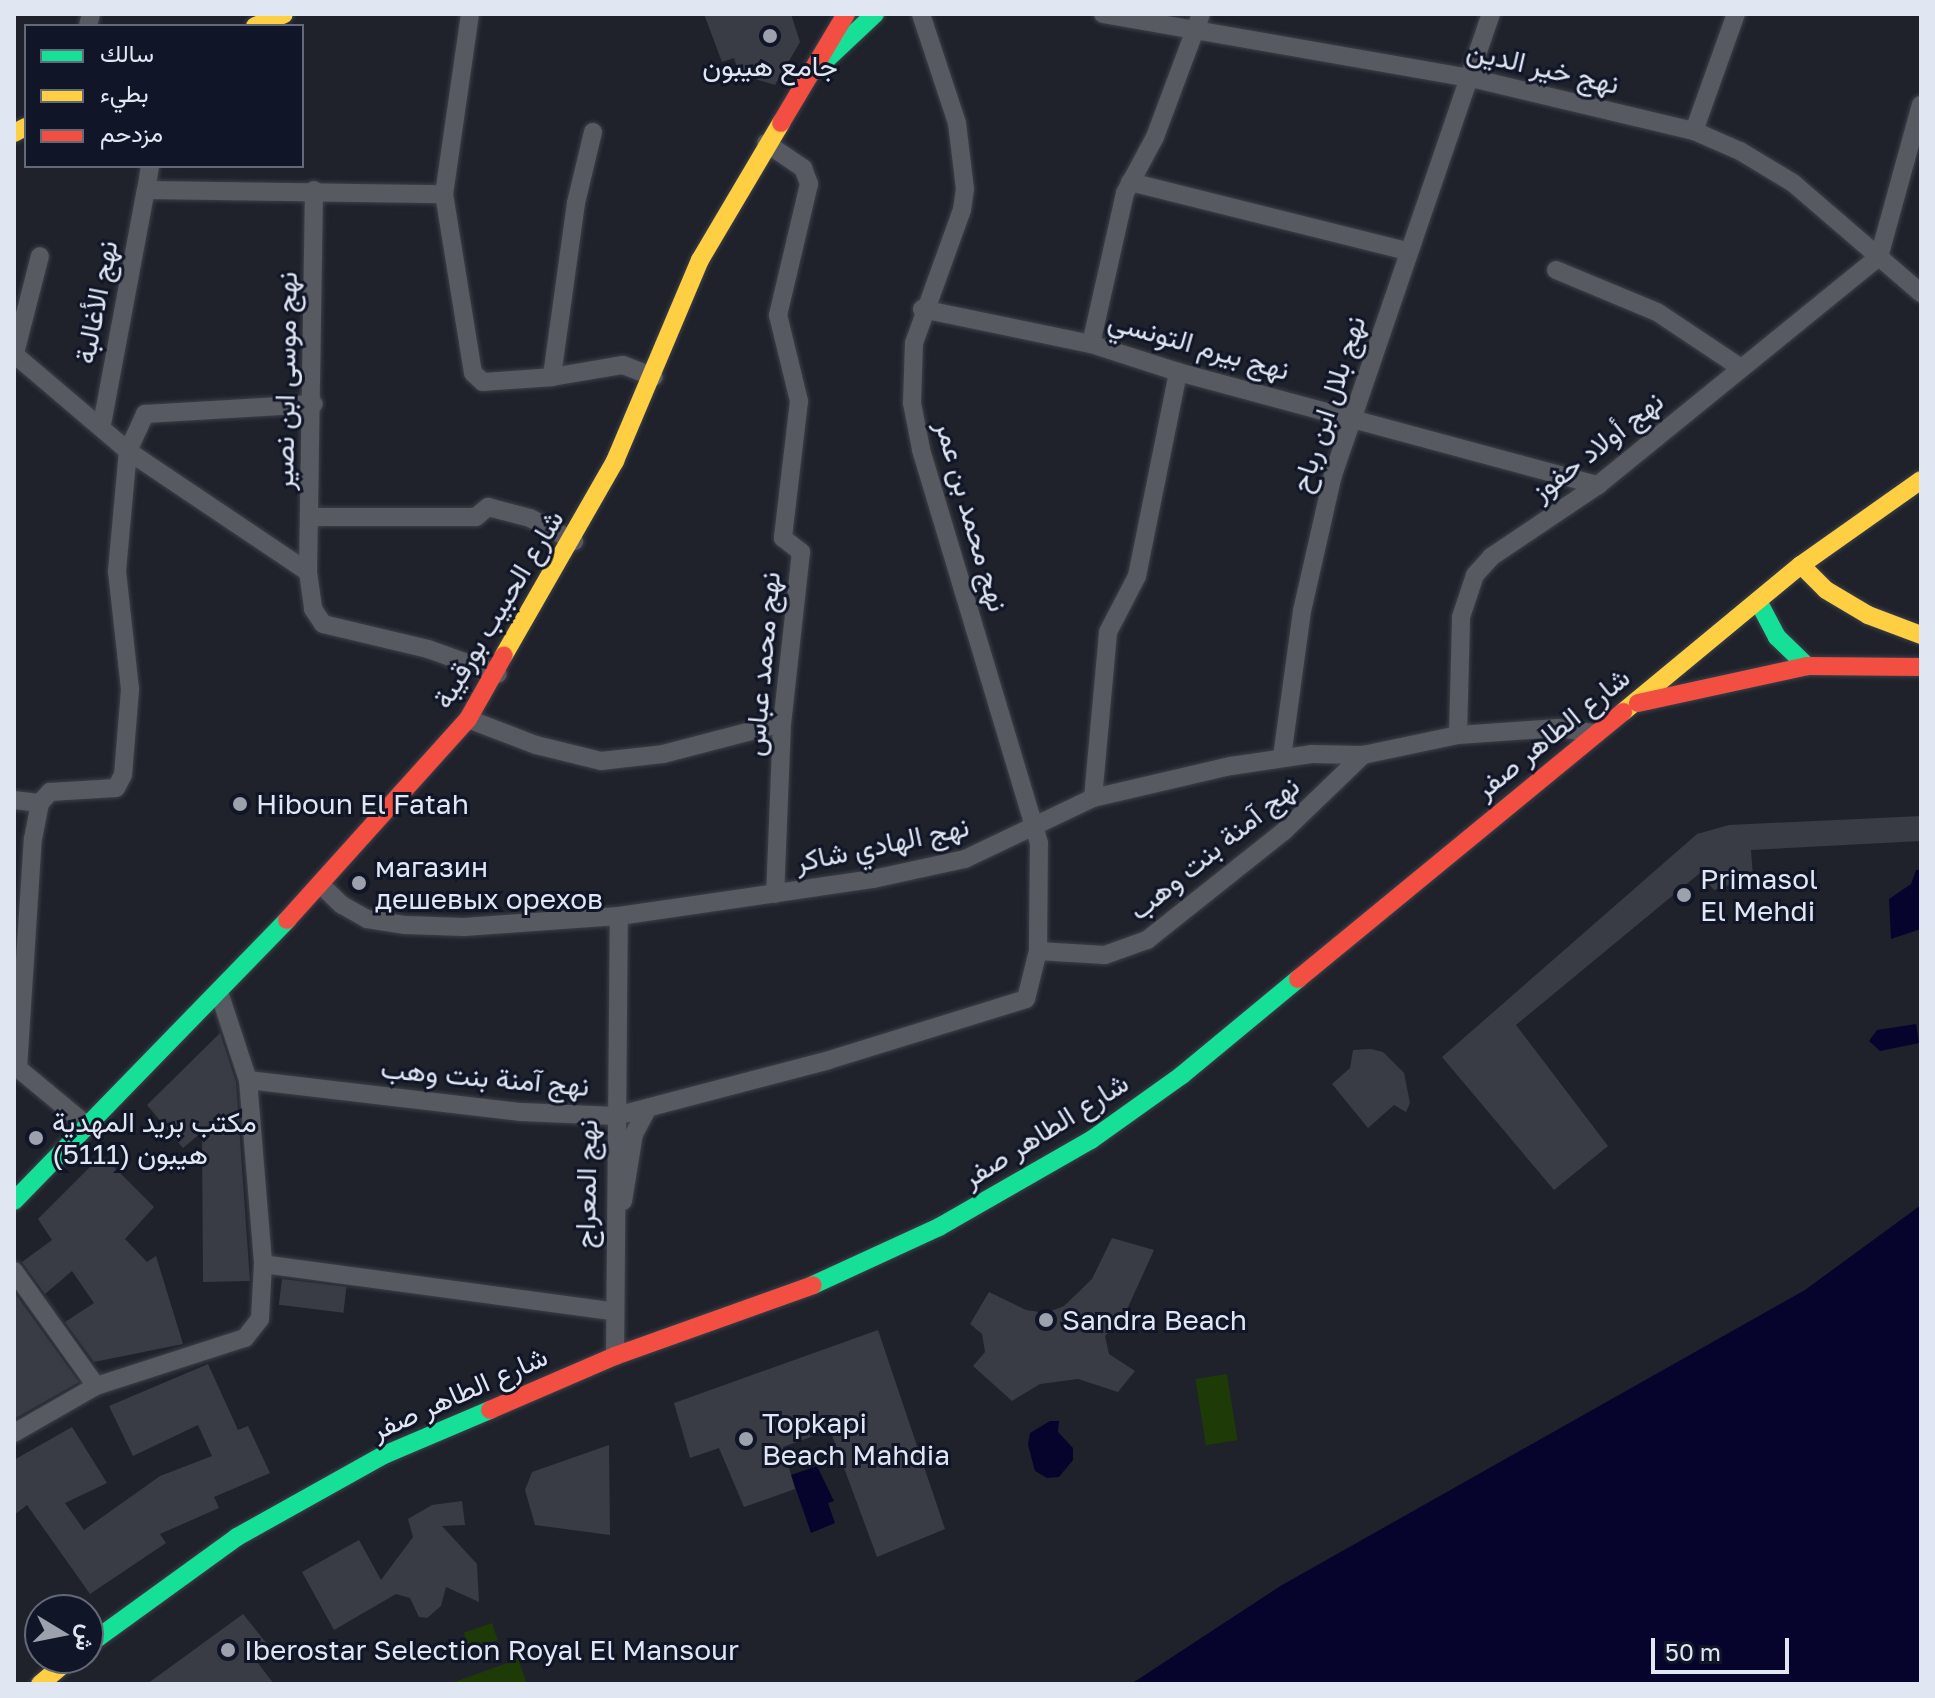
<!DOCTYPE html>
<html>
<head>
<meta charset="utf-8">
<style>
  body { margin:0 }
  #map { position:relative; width:1935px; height:1698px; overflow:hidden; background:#1f222b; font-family:"Golos Text",Vazirmatn,sans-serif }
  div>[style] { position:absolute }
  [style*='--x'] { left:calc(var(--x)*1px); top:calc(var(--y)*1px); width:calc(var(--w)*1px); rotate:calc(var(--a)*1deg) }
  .green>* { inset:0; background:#1e3a06; transform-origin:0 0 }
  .water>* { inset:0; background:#06042d }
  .building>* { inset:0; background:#393c44; transform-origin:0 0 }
  .roads { filter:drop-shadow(0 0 2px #3d4048) drop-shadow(0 0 2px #3d4048) }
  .street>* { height:18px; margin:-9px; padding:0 9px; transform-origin:9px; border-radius:9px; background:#585a62 }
  .fast>* { height:18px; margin:-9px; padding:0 9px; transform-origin:9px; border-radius:9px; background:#16e098 }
  .slow>* { height:18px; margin:-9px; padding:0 9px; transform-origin:9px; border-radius:9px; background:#ffcf43 }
  .jam>* { height:18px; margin:-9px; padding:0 9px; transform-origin:9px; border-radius:9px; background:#f24e42 }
  .dots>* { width:22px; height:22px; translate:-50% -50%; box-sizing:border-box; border:4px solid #101527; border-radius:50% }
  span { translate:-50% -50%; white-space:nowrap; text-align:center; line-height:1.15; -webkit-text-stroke:6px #101527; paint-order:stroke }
  .poi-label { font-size:28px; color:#e1e6f3 }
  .left { translate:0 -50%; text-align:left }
  .street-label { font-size:28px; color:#e1e6f3 }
  .frame { position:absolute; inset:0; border:16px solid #e1e6f3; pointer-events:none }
  .legend { position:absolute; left:24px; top:24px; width:280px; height:144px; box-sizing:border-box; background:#101527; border:2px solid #646979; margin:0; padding:10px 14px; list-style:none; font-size:24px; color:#e1e6f3 }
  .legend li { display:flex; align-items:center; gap:16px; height:40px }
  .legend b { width:40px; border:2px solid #646979 }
  .north { position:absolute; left:24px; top:1594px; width:80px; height:80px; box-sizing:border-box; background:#101527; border:2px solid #646979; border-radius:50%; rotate:100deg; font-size:22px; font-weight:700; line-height:32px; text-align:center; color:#e1e6f3 }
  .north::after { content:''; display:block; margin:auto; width:28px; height:36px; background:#9da1ad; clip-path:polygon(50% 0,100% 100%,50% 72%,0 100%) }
  .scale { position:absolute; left:1651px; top:1638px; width:138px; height:36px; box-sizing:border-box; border:4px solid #e1e6f3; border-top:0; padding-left:10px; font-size:24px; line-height:28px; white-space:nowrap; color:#e1e6f3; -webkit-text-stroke:6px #101527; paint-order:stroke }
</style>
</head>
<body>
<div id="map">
  <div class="green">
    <div style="left:1227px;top:1374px;width:67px;height:32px;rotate:81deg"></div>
    <div style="left:492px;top:1623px;width:18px;height:30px;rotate:71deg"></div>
    <div style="clip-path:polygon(518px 1659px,527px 1684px,449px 1684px)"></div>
  </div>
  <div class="water">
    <div style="clip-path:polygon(1916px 870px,1921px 870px,1921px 929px,1891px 939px,1889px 899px,1911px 884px)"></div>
    <div style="clip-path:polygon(1916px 1024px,1919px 1043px,1880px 1051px,1869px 1041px,1877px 1030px)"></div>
    <div style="clip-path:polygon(1921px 1205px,1921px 1684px,1131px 1684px,1282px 1585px,1805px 1290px)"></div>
    <div style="clip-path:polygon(1050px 1421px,1059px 1421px,1058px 1432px,1073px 1448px,1073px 1460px,1059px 1477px,1047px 1478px,1035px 1471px,1028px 1445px,1030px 1433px)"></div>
    <div style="clip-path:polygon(817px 1466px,834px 1501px,828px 1503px,835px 1523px,811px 1533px,791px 1475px)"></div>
  </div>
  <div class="building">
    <div style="clip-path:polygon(704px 14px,791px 14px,800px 42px,775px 85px,739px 74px,734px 58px,722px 62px)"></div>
    <div style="clip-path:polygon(1921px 816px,1921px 841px,1751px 850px,1753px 877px,1714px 890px,1700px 873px,1516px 1025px,1608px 1146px,1554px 1190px,1442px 1057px,1697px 834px,1729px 825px)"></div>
    <div style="clip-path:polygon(220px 1033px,236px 1082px,250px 1281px,203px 1282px,202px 1132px,183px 1148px,147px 1105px)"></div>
    <div style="clip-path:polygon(1371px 1049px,1383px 1052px,1404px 1073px,1410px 1103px,1406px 1112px,1394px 1105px,1368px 1128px,1332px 1084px,1350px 1068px,1353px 1050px)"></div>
    <div style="clip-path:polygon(102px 1155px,154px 1207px,125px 1239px,147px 1262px,156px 1256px,183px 1344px,94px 1362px,65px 1322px,94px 1303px,72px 1271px,45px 1294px,22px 1262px,52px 1240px,38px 1219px)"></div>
    <div style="clip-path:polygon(1112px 1238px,1154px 1250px,1124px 1316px,1105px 1336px,1109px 1354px,1135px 1371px,1118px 1392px,1078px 1379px,1040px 1384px,1012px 1401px,973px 1366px,985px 1352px,982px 1334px,970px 1324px,989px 1292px,1026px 1310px,1046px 1313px,1064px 1306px,1092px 1279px)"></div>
    <div style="left:282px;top:1279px;width:65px;height:26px;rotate:7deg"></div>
    <div style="clip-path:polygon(14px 1292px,79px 1382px,14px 1419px)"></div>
    <div style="clip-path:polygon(878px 1330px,945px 1529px,877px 1557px,830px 1430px,783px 1447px,795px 1489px,744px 1507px,719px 1448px,690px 1458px,674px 1403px)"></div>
    <div style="clip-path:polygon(208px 1364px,238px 1430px,248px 1426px,270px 1473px,214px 1497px,219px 1508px,160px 1534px,166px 1543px,90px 1594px,27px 1505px,14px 1515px,14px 1460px,72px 1427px,107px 1483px,65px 1503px,84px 1530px,160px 1476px,212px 1456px,198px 1425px,133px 1456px,109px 1406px)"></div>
    <div style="clip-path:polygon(609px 1445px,610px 1535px,535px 1525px,525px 1490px,532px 1472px)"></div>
    <div style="clip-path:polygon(462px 1501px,465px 1525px,442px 1526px,477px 1564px,479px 1602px,446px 1587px,441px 1606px,427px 1618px,419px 1617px,410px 1598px,396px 1594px,334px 1630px,302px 1572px,359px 1540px,381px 1580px,413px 1537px,408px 1519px,432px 1505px)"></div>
    <div style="clip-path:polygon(243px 1614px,268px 1645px,254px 1658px,274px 1684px,147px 1684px)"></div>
  </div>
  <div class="roads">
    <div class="street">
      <div style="--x:470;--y:14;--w:182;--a:98.2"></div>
      <div style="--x:444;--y:194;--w:181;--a:80.8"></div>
      <div style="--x:473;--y:373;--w:13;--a:42"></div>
      <div style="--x:483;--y:382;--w:69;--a:-4.1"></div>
      <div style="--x:1103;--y:14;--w:374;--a:9.9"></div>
      <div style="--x:1471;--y:78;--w:229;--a:13.4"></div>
      <div style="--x:1694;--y:131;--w:50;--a:23.5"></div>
      <div style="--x:1740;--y:151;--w:62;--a:31.1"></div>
      <div style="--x:1793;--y:183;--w:169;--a:40.7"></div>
      <div style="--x:88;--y:26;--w:12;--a:-76"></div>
      <div style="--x:1694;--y:131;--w:124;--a:-70.3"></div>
      <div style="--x:593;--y:132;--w:73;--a:103.5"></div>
      <div style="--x:576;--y:203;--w:176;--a:97.9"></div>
      <div style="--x:552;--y:377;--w:72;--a:-9.6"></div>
      <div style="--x:623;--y:365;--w:33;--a:21"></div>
      <div style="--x:766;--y:143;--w:45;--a:34"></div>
      <div style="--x:803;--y:168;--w:17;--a:69"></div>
      <div style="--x:809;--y:184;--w:135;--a:103.3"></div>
      <div style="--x:778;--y:315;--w:89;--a:76.3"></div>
      <div style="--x:799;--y:401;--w:138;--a:96.7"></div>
      <div style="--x:783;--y:538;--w:23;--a:38"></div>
      <div style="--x:801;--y:552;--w:172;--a:96.3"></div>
      <div style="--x:782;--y:723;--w:171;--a:92.3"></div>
      <div style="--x:150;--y:166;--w:24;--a:99"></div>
      <div style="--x:146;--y:190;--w:298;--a:0.8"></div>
      <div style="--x:1130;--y:182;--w:285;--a:14"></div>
      <div style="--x:1556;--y:270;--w:109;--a:22.6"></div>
      <div style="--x:1657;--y:312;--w:101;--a:33.7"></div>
      <div style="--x:922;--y:309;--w:173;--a:11.7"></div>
      <div style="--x:1091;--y:344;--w:91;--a:17.8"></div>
      <div style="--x:1178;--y:372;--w:435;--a:15.1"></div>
      <div style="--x:1091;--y:344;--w:155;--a:-77.3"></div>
      <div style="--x:1125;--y:193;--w:64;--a:-61.8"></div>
      <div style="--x:1155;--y:137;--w:131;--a:-69.5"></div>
      <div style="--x:14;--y:354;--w:150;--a:40.4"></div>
      <div style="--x:128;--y:451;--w:217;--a:33.9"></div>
      <div style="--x:308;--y:572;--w:37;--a:82"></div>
      <div style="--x:313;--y:609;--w:18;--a:56"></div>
      <div style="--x:323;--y:624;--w:108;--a:13.4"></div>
      <div style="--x:428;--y:649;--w:74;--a:19.7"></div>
      <div style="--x:14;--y:357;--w:104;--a:-75.6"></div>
      <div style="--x:102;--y:424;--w:238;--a:-79.4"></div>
      <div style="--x:311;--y:517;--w:165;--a:0"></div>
      <div style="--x:476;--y:517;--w:16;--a:-40"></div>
      <div style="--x:488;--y:507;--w:43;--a:14.7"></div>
      <div style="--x:530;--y:518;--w:50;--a:27.6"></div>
      <div style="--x:308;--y:572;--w:382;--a:-89.1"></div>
      <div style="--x:468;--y:719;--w:73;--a:20.9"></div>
      <div style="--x:536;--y:745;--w:67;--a:13.8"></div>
      <div style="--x:601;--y:761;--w:62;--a:-6.4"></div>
      <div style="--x:663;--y:754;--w:123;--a:-14.6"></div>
      <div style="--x:1458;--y:735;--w:118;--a:-88.5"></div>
      <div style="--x:1461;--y:617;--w:44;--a:-71.6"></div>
      <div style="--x:1475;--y:575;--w:24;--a:-48"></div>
      <div style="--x:1491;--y:557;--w:129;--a:-33.9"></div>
      <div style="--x:1598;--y:485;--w:362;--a:-39.1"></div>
      <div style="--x:1879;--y:257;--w:158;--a:-74.6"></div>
      <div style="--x:1282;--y:757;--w:147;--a:-82.2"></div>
      <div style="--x:1302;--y:611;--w:139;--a:-77.2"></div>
      <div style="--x:1333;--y:475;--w:487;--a:-71.1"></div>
      <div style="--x:1093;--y:798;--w:167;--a:-84.8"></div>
      <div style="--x:1108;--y:632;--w:63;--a:-62.6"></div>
      <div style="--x:1137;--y:576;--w:208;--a:-78.6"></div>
      <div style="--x:14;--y:800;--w:26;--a:7"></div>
      <div style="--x:320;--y:884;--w:30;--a:44"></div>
      <div style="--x:342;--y:905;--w:29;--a:29"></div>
      <div style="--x:367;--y:919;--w:39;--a:9"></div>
      <div style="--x:406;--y:925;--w:58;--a:2"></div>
      <div style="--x:464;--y:927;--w:155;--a:-4.1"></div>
      <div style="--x:619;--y:916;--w:257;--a:-8.3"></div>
      <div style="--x:873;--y:879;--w:94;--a:-12.3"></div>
      <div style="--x:965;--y:859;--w:142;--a:-25.5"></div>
      <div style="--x:1093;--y:798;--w:142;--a:-13.1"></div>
      <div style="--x:1231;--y:766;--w:81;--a:-8.5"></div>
      <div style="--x:1311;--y:754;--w:52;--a:1.1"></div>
      <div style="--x:1363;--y:755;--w:97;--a:-11.9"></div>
      <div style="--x:1458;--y:735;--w:100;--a:-4"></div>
      <div style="--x:1558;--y:728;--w:37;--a:8"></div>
      <div style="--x:1038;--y:951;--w:67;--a:3.4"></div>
      <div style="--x:1105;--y:955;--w:45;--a:-19.7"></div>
      <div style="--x:1147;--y:940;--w:175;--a:-38.5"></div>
      <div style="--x:1284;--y:831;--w:110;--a:-43.9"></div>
      <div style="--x:219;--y:992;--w:93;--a:71.8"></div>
      <div style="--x:248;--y:1080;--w:275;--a:6.7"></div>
      <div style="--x:521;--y:1112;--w:95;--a:2.4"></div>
      <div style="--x:616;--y:1116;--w:220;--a:-14.7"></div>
      <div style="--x:829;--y:1060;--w:206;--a:-17.2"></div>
      <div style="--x:1026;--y:999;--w:49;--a:-76"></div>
      <div style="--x:1038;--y:951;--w:108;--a:-89.5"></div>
      <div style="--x:1039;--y:843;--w:411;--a:-106.7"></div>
      <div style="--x:921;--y:449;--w:47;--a:-101.1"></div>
      <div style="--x:912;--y:403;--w:60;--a:-88.1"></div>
      <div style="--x:914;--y:343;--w:141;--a:-70.2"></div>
      <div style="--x:962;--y:210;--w:21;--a:-82"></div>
      <div style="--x:965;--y:189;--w:66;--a:-96.9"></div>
      <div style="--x:957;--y:123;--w:115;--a:-108.3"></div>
      <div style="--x:14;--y:1065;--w:97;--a:39.6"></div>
      <div style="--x:18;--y:1068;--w:229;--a:-86.3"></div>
      <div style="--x:33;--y:839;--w:37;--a:-79"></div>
      <div style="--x:40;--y:803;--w:15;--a:-48"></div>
      <div style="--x:50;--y:792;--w:66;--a:-3.5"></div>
      <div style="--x:116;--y:788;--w:15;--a:-62"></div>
      <div style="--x:123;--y:775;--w:86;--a:-85.3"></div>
      <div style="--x:130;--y:689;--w:119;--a:-96.3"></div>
      <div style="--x:117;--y:571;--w:121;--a:-84.8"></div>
      <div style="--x:128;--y:451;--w:41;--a:-65.3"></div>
      <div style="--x:145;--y:414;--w:169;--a:-3.4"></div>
      <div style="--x:248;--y:1080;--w:185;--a:85.3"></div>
      <div style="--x:263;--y:1264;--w:352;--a:7.7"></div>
      <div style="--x:623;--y:1201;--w:68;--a:-80.7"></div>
      <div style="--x:634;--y:1134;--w:30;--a:-62"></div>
      <div style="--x:14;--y:1271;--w:141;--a:54.5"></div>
      <div style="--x:615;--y:1356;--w:440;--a:-89.5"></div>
      <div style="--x:14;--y:1433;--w:95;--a:-29.8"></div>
      <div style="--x:96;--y:1386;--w:157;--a:-17.9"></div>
      <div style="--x:245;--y:1338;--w:24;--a:-52"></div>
      <div style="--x:260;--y:1319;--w:55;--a:-86.9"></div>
    </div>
    <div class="fast">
      <div style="--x:827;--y:59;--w:66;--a:-43.2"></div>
      <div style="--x:1758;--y:601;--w:41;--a:62.2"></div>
      <div style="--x:1777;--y:637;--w:42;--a:44"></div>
      <div style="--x:14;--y:1201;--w:392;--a:-45.8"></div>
      <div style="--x:813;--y:1285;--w:139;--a:-24.7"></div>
      <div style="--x:939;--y:1227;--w:175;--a:-29.8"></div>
      <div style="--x:1091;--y:1140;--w:112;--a:-35.5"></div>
      <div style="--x:1182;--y:1075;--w:151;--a:-39.6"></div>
      <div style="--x:88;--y:1645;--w:184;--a:-35.9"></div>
      <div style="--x:237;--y:1537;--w:168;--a:-29.2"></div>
      <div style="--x:384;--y:1455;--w:115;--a:-23"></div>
    </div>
    <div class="slow">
      <div style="--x:255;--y:26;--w:31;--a:-22"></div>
      <div style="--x:14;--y:133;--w:13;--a:-27"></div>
      <div style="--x:1801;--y:565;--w:35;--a:45"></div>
      <div style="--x:1826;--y:590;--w:49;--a:30.8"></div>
      <div style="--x:1868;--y:615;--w:57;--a:20.7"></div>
      <div style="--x:504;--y:655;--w:224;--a:-60.2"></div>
      <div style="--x:615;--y:461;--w:218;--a:-67.1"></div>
      <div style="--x:700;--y:260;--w:159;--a:-59.4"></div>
      <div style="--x:1623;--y:712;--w:231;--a:-39.6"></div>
      <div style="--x:1801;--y:565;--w:147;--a:-35.3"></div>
      <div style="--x:40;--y:1684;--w:40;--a:-40"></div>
    </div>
    <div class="jam">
      <div style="--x:781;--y:123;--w:127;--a:-59.2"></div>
      <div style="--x:1638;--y:703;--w:173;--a:-12.3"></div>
      <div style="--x:1807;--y:666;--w:114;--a:0.5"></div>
      <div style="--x:287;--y:920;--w:270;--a:-48"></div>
      <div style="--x:468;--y:719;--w:73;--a:-60.6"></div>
      <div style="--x:1298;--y:979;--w:421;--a:-39.4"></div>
      <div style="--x:490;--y:1410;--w:136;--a:-23.4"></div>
      <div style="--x:615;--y:1356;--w:210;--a:-19.7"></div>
    </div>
  </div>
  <div class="dots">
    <div style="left:770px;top:36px;background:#9da1ad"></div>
    <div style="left:240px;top:804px;background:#9da1ad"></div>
    <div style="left:359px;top:883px;background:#9da1ad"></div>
    <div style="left:1684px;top:895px;background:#9da1ad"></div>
    <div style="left:36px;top:1138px;background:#9da1ad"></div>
    <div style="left:1046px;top:1320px;background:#9da1ad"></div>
    <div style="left:746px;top:1439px;background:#9da1ad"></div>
    <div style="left:228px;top:1650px;background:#9da1ad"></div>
  </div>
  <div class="poi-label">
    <span style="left:770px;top:66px">جامع هيبون</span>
    <span class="left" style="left:256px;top:804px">Hiboun El Fatah</span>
    <span class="left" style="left:375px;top:883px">магазин<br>дешевых орехов</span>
    <span class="left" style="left:1700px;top:895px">Primasol<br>El Mehdi</span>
    <span class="left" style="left:52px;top:1138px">مكتب بريد المهدية<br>هيبون (5111)</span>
    <span class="left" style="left:1062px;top:1320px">Sandra Beach</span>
    <span class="left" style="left:762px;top:1439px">Topkapi<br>Beach Mahdia</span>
    <span class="left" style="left:244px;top:1650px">Iberostar Selection Royal El Mansour</span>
  </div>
  <div class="street-label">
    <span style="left:1543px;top:67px;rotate:13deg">نهج خير الدين</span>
    <span style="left:96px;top:302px;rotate:-79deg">نهج الأغالبة</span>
    <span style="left:1199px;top:345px;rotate:16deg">نهج بيرم التونسي</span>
    <span style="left:285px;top:381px;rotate:-89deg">نهج موسى ابن نصير</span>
    <span style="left:1328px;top:404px;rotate:-72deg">نهج بلال ابن رباح</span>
    <span style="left:1597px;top:446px;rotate:-38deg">نهج أولاد حفوز</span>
    <span style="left:972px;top:516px;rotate:74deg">نهج محمد بن عمر</span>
    <span style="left:498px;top:609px;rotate:-59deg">شارع الحبيب بورقيبة</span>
    <span style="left:762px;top:664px;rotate:-85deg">نهج محمد عباس</span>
    <span style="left:1552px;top:733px;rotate:-39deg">شارع الطاهر صفر</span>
    <span style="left:882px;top:844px;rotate:-12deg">نهج الهادي شاكر</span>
    <span style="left:1214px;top:848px;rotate:-39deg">نهج آمنة بنت وهب</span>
    <span style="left:485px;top:1077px;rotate:5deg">نهج آمنة بنت وهب</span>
    <span style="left:1045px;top:1130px;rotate:-32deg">شارع الطاهر صفر</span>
    <span style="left:586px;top:1184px;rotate:-89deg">نهج المعراج</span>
    <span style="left:459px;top:1393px;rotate:-24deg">شارع الطاهر صفر</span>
  </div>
  <div class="frame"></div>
  <ul class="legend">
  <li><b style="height:10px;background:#16e098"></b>سالك</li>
  <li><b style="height:10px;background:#ffcf43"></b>بطيء</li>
  <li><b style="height:10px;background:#f24e42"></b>مزدحم</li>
  </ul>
  <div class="north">ش</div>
  <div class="scale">50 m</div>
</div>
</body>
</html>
